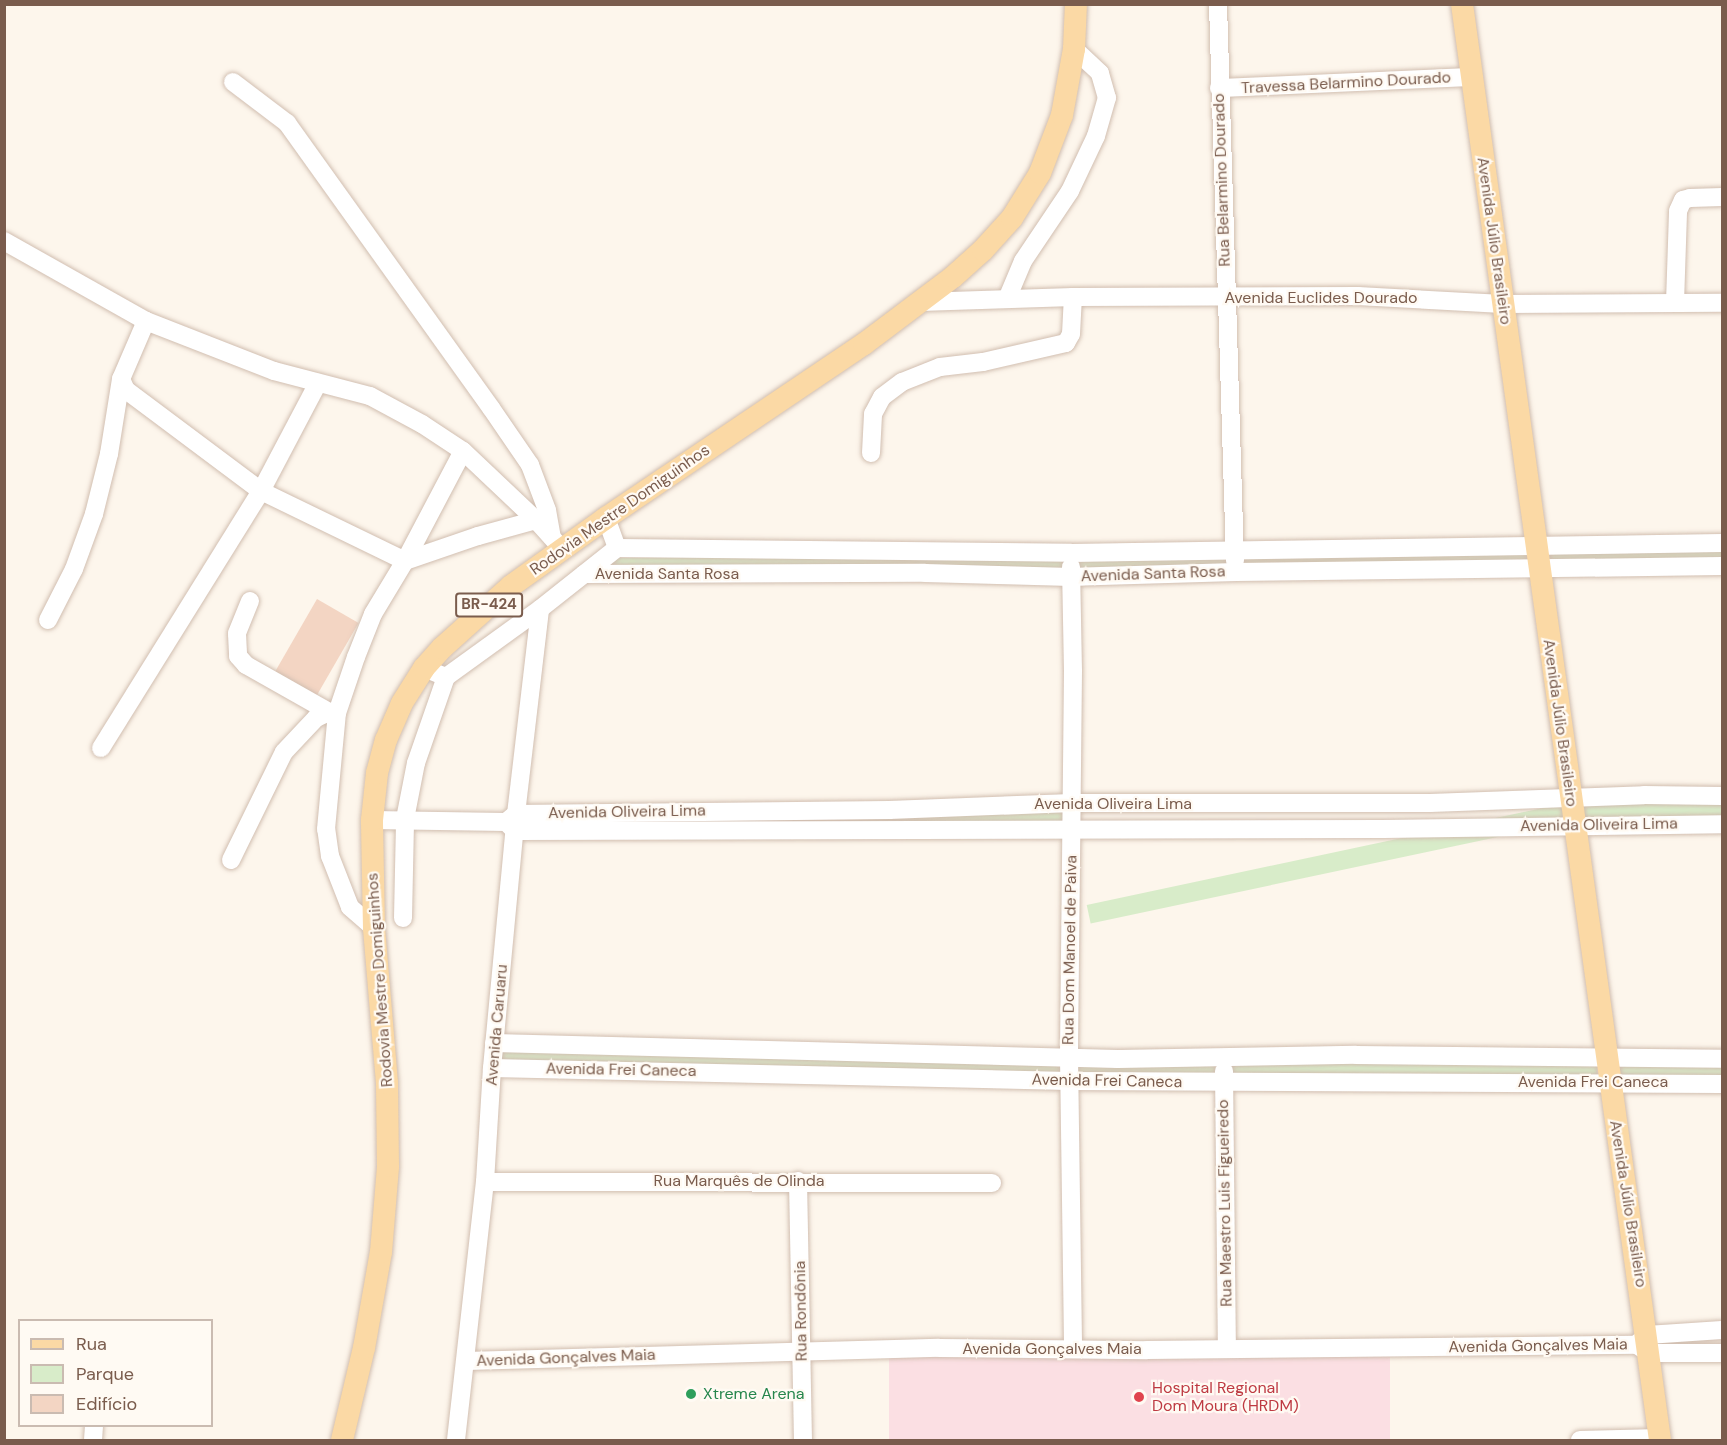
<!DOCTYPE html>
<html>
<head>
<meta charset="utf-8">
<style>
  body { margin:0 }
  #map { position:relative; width:1727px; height:1445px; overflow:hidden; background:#fdf6ec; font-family:"DM Sans",sans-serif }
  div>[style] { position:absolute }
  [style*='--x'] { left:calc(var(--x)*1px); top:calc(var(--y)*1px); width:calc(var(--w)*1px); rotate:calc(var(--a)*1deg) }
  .medical>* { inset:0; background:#fbdfe3; transform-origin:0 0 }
  .green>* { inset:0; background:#d8ecc9; transform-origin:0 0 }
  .building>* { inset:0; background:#f3d5c3; transform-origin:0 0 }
  .roads { filter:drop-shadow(0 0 2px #d1beb0) drop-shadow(0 0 2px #d1beb0) }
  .minor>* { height:18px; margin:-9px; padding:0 9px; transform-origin:9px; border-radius:9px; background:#fff }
  .major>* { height:22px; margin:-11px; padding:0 11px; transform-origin:11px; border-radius:11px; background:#fbd9a5 }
  .dots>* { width:16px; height:16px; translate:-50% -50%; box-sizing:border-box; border:3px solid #fffaf3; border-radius:50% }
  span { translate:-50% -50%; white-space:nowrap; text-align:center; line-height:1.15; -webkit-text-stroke:4.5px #fffaf3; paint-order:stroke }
  .shield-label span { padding:2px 4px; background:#fffaf3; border:2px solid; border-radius:4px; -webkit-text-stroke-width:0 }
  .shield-label { font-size:15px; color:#7a5c4d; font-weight:700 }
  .street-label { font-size:16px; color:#7a5c4d }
  .health-label { font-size:16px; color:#be3a42 }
  .left { translate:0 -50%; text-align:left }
  .leisure-label { font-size:16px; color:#27864d }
  .frame { position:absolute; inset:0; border:6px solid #7a5c4d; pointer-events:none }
  .legend { position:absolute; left:18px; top:1319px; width:195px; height:108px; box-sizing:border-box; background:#fffaf3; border:2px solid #cabbb1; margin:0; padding:8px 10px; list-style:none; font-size:18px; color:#7a5c4d }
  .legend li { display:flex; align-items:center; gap:12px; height:30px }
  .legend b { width:30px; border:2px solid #cabbb1 }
</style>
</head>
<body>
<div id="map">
  <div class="medical">
    <div style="left:1390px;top:1350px;width:90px;height:501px;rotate:90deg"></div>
  </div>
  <div class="green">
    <div style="left:1722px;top:541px;width:22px;height:181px;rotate:90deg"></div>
    <div style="clip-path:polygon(1529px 547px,1535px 568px,1240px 568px,1238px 555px)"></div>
    <div style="clip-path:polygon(1230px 555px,1232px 568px,1074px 573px,1074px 557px)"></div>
    <div style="clip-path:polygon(682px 557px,1066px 557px,1066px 571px,593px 571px,618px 558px)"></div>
    <div style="left:1722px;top:801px;width:19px;height:147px;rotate:90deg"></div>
    <div style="left:1566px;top:803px;width:19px;height:490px;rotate:78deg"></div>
    <div style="clip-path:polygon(1067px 806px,1067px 826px,517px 821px)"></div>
    <div style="clip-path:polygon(496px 1046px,1064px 1061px,1066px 1077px,495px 1065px)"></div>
    <div style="clip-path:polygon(1221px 1060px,1220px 1078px,1073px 1077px,1072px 1062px)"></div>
    <div style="left:1610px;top:1060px;width:112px;height:18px;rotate:1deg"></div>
    <div style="left:1229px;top:1061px;width:368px;height:17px"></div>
  </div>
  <div class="building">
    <div style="left:317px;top:599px;width:48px;height:86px;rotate:30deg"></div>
  </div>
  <div class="roads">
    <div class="minor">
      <div style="--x:1218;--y:4;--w:557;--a:88.25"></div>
      <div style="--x:233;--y:82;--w:68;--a:37.2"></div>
      <div style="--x:287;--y:123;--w:350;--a:54.4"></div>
      <div style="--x:491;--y:408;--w:69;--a:55.6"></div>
      <div style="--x:530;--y:465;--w:48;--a:69.3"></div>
      <div style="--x:547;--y:510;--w:27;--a:80"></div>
      <div style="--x:1219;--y:88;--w:253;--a:-2.5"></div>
      <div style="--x:4;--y:241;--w:163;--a:29.4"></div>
      <div style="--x:146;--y:321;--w:137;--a:21.3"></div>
      <div style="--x:274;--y:371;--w:99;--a:14.6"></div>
      <div style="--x:370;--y:396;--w:59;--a:28.3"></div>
      <div style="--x:422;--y:424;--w:49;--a:33.4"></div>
      <div style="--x:463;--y:451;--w:100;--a:43.4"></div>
      <div style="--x:536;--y:520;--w:39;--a:48"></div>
      <div style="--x:1007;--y:299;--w:41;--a:-67.2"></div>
      <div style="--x:1023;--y:261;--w:84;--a:-56.1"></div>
      <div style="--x:1070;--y:191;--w:61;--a:-64.7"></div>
      <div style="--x:1096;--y:136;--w:40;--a:-74"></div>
      <div style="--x:1107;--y:98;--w:26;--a:-106"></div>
      <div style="--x:1100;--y:73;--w:35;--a:-137"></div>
      <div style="--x:920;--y:302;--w:153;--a:-1.9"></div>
      <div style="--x:1073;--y:297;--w:285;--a:-0.2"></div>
      <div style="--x:1358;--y:296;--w:145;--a:3.2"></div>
      <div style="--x:1503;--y:304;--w:219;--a:-0.3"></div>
      <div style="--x:1675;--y:303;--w:92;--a:-88.1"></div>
      <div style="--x:1678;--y:211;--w:12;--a:-66"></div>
      <div style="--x:1683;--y:200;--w:7;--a:-16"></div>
      <div style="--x:1690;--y:198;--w:32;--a:-2"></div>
      <div style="--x:146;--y:321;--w:63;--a:113.3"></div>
      <div style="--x:121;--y:379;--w:12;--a:66"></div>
      <div style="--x:126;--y:390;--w:169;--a:36.8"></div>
      <div style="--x:261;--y:491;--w:160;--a:25.9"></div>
      <div style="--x:405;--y:561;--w:124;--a:-62.2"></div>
      <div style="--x:871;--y:453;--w:39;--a:-87"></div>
      <div style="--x:873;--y:414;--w:19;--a:-62"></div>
      <div style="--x:882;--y:397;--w:25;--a:-37"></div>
      <div style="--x:902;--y:382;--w:41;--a:-21.5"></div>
      <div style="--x:940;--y:367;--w:43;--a:-6.6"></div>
      <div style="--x:983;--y:362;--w:85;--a:-12.9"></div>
      <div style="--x:1066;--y:343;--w:10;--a:-61"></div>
      <div style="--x:1071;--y:334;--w:37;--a:-87"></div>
      <div style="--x:617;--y:548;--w:454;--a:0.6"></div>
      <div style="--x:1071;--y:553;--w:651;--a:-0.88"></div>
      <div style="--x:1071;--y:567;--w:104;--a:88.9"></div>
      <div style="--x:1073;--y:671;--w:386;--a:90.6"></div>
      <div style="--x:1069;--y:1057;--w:291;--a:89.2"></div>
      <div style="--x:584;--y:574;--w:341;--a:-0.2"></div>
      <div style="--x:925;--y:573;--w:146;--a:1.6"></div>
      <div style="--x:1071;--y:577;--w:165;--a:-1.7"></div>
      <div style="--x:1236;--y:572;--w:486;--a:-0.7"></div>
      <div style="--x:250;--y:601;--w:35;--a:112"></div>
      <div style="--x:237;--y:634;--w:22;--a:87"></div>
      <div style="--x:238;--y:656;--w:12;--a:48"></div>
      <div style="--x:246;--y:665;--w:95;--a:29.5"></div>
      <div style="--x:48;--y:620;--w:57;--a:-63"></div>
      <div style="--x:74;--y:569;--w:59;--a:-70"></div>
      <div style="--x:94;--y:514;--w:62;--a:-76"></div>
      <div style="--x:109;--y:454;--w:76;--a:-80.9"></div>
      <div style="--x:446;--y:677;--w:116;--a:-35.9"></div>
      <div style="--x:540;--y:609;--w:98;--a:-38.4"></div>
      <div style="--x:617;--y:548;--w:32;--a:-110"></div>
      <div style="--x:101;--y:748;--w:303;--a:-58.1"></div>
      <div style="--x:261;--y:491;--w:122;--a:-62.2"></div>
      <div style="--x:372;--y:820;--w:134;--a:0.9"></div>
      <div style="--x:506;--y:822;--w:13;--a:45"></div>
      <div style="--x:515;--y:831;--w:868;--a:-0.13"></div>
      <div style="--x:1383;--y:829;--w:339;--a:-0.8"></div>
      <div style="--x:506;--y:822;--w:13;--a:-39"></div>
      <div style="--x:516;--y:814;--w:373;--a:-0.6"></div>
      <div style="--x:889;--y:810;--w:183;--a:-2.2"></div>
      <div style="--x:1072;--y:803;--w:358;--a:0"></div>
      <div style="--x:1430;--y:803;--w:214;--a:-2.1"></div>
      <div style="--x:1644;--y:795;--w:78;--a:0.7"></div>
      <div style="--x:231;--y:860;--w:120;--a:-63.9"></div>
      <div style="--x:284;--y:752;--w:47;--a:-46.7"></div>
      <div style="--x:316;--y:718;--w:14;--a:-25"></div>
      <div style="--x:329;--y:712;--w:8;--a:7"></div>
      <div style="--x:403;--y:918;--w:99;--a:-88.8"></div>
      <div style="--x:405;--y:819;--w:57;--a:-78.9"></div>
      <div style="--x:416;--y:763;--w:91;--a:-70.8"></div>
      <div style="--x:446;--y:677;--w:24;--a:-158"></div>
      <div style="--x:374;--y:928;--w:32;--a:-139"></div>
      <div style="--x:350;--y:907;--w:55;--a:-111.4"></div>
      <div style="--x:330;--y:856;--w:27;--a:-98"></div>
      <div style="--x:326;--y:829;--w:117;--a:-84.6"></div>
      <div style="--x:337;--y:713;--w:59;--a:-71.3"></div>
      <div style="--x:356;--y:657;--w:46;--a:-68.4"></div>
      <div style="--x:373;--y:614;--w:62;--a:-58.9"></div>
      <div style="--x:405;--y:561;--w:77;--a:-18.9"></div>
      <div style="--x:478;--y:536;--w:60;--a:-15.4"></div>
      <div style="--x:494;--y:1043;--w:624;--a:1.47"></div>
      <div style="--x:1118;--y:1059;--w:238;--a:-1"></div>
      <div style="--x:1356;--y:1055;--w:366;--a:0.6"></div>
      <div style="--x:492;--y:1068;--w:577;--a:1.29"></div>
      <div style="--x:1069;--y:1081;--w:653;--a:0.26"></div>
      <div style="--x:1224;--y:1071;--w:278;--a:89.4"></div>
      <div style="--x:798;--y:1181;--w:259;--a:88.9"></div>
      <div style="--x:485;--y:1182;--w:507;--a:0.11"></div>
      <div style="--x:1638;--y:1343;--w:12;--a:-42"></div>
      <div style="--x:1647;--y:1335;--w:75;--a:-3.8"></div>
      <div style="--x:466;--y:1361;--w:473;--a:-1.6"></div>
      <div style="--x:939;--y:1348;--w:208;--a:0.6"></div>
      <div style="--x:1147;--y:1350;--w:490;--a:-0.6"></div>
      <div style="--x:1637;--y:1345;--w:14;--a:34"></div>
      <div style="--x:1649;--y:1353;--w:73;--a:0"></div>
      <div style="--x:93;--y:1440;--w:14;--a:-86"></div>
      <div style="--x:456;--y:1440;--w:260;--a:-83.6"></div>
      <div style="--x:485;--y:1182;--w:114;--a:-86.5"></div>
      <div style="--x:492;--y:1068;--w:255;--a:-84.6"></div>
      <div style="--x:516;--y:814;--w:206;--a:-83.3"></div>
      <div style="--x:1580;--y:1440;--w:80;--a:-1.4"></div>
    </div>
    <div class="major">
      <div style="--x:1462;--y:4;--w:1450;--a:82.15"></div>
      <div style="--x:342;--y:1440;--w:95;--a:-76.6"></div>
      <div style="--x:364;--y:1348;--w:97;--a:-80"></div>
      <div style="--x:381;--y:1252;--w:86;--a:-85.3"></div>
      <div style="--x:388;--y:1166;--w:83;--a:-90.7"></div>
      <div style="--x:387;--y:1083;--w:156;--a:-94.8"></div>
      <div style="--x:374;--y:928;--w:108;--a:-91.1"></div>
      <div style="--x:372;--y:820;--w:47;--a:-83.9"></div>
      <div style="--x:377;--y:773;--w:34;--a:-75"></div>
      <div style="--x:386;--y:740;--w:40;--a:-66.6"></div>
      <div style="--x:402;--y:703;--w:41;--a:-57.8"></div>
      <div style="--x:424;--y:668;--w:27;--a:-48"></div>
      <div style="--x:442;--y:648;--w:93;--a:-41.9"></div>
      <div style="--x:511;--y:586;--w:117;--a:-35.6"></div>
      <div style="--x:606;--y:518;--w:311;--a:-34"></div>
      <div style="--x:864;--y:344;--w:111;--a:-37"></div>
      <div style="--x:953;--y:277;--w:40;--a:-42"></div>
      <div style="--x:983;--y:250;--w:43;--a:-47.8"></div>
      <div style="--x:1012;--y:218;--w:53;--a:-58.1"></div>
      <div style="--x:1040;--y:173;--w:62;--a:-69.2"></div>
      <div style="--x:1062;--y:115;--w:67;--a:-79.7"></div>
      <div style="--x:1074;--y:49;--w:45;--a:-87.5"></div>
    </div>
  </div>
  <div class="dots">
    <div style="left:691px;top:1394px;background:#2e9e5b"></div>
    <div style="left:1139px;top:1397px;background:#e0444e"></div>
  </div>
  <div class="shield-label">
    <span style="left:489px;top:605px">BR-424</span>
  </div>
  <div class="street-label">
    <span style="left:1346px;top:83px;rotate:-3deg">Travessa Belarmino Dourado</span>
    <span style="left:1222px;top:180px;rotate:-92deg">Rua Belarmino Dourado</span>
    <span style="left:1494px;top:241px;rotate:82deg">Avenida Júlio Brasileiro</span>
    <span style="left:1321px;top:298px">Avenida Euclides Dourado</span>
    <span style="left:620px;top:510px;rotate:-35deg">Rodovia Mestre Domiguinhos</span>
    <span style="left:667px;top:574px">Avenida Santa Rosa</span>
    <span style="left:1153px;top:574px;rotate:-2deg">Avenida Santa Rosa</span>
    <span style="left:1560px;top:723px;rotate:82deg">Avenida Júlio Brasileiro</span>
    <span style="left:1113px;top:804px">Avenida Oliveira Lima</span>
    <span style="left:627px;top:812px;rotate:-1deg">Avenida Oliveira Lima</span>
    <span style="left:1599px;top:825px;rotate:-1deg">Avenida Oliveira Lima</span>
    <span style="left:1070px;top:950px;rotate:-89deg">Rua Dom Manoel de Paiva</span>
    <span style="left:380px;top:980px;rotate:-94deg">Rodovia Mestre Domiguinhos</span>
    <span style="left:497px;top:1025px;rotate:-85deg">Avenida Caruaru</span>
    <span style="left:621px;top:1070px;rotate:1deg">Avenida Frei Caneca</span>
    <span style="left:1107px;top:1081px;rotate:1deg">Avenida Frei Caneca</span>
    <span style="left:1593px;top:1082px">Avenida Frei Caneca</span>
    <span style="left:739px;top:1181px">Rua Marquês de Olinda</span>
    <span style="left:1225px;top:1203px;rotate:-91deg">Rua Maestro Luis Figueiredo</span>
    <span style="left:1628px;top:1204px;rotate:81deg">Avenida Júlio Brasileiro</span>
    <span style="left:801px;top:1311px;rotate:-91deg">Rua Rondônia</span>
    <span style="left:1538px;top:1346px;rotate:-1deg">Avenida Gonçalves Maia</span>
    <span style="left:1052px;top:1349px">Avenida Gonçalves Maia</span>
    <span style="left:566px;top:1358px;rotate:-2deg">Avenida Gonçalves Maia</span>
  </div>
  <div class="health-label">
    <span class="left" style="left:1152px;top:1397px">Hospital Regional<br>Dom Moura (HRDM)</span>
  </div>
  <div class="leisure-label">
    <span class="left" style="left:703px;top:1394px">Xtreme Arena</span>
  </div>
  <div class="frame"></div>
  <ul class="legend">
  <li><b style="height:8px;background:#fbd9a5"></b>Rua</li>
  <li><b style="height:16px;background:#d8ecc9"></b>Parque</li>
  <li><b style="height:16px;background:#f3d5c3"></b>Edifício</li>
  </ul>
</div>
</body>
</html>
